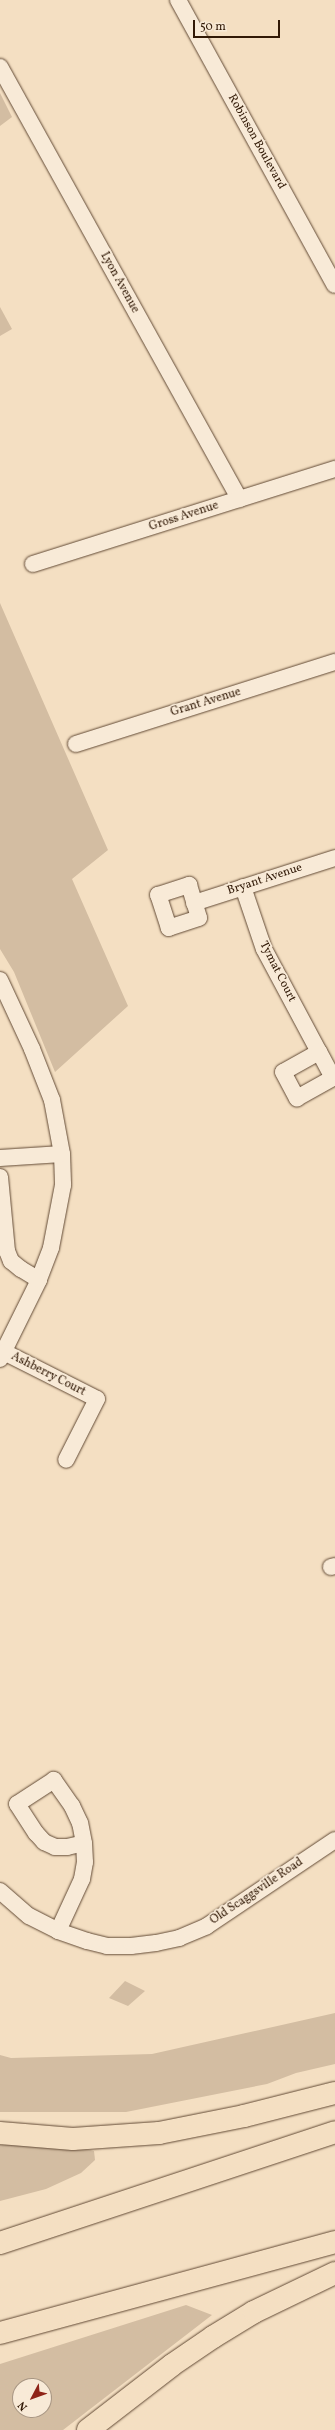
<!DOCTYPE html>
<html>
<head>
<meta charset="utf-8">
<style>
  body { margin:0 }
  #map { position:relative; width:335px; height:2430px; overflow:hidden; background:#f4dfc2; font-family:Vollkorn,serif }
  div>[style] { position:absolute }
  [style*='--x'] { left:calc(var(--x)*1px); top:calc(var(--y)*1px); width:calc(var(--w)*1px); rotate:calc(var(--a)*1deg) }
  .green>* { inset:0; background:#d3bda2 }
  .roads { filter:drop-shadow(0 0 1px #624a35) drop-shadow(0 0 1px #624a35) }
  .minor>* { height:16px; margin:-8px; padding:0 8px; transform-origin:8px; border-radius:8px; background:#f8ead7 }
  .highway>* { height:22px; margin:-11px; padding:0 11px; transform-origin:11px; border-radius:11px; background:#f4dfc2 }
  span { translate:-50% -50%; white-space:nowrap; text-align:center; line-height:1.15; -webkit-text-stroke:3.5px #f8ead7; paint-order:stroke }
  .street-label { font-size:12px; color:#311906 }
  .north { position:absolute; left:12px; top:2378px; width:40px; height:40px; box-sizing:border-box; background:#f8ead7; border:1px solid #a89683; border-radius:50%; rotate:229deg; font-size:11px; font-weight:700; line-height:16px; text-align:center; color:#311906 }
  .north::after { content:''; display:block; margin:auto; width:14px; height:18px; background:#8f2418; clip-path:polygon(50% 0,100% 100%,50% 72%,0 100%) }
  .scale { position:absolute; left:193px; top:20px; width:87px; height:18px; box-sizing:border-box; border:2px solid #311906; border-top:0; padding-left:5px; font-size:12px; line-height:14px; white-space:nowrap; color:#311906; -webkit-text-stroke:3px #f8ead7; paint-order:stroke }
</style>
</head>
<body>
<div id="map">
  <div class="green">
    <div style="clip-path:polygon(0 93px,12px 117px,0 126px)"></div>
    <div style="clip-path:polygon(0 307px,12px 329px,0 336px)"></div>
    <div style="clip-path:polygon(0 603px,108px 850px,72px 879px,128px 1006px,55px 1072px,14px 972px,0 949px)"></div>
    <div style="clip-path:polygon(125px 1981px,145px 1991px,128px 2006px,109px 1998px)"></div>
    <div style="clip-path:polygon(335px 2013px,335px 2064px,296px 2073px,267px 2084px,126px 2112px,0 2112px,0 2055px,11px 2058px,152px 2054px)"></div>
    <div style="clip-path:polygon(0 2145px,35px 2145px,86px 2149px,94px 2151px,95px 2160px,81px 2173px,46px 2189px,0 2201px)"></div>
    <div style="clip-path:polygon(evenodd,186px 2305px,212px 2315px,63px 2430px,0 2430px,0 2364px,186px 2305px,20px 2386px,44px 2386px,44px 2410px,20px 2410px,20px 2386px)"></div>
  </div>
  <div class="roads">
    <div class="minor">
      <div style="--x:178;--y:0;--w:325;--a:61.2"></div>
      <div style="--x:0;--y:67;--w:494;--a:61"></div>
      <div style="--x:33;--y:564;--w:317;--a:-17.5"></div>
      <div style="--x:76;--y:744;--w:272;--a:-17.6"></div>
      <div style="--x:189;--y:885;--w:34;--a:73"></div>
      <div style="--x:199;--y:918;--w:32;--a:162"></div>
      <div style="--x:169;--y:928;--w:35;--a:-108"></div>
      <div style="--x:158;--y:895;--w:33;--a:-18"></div>
      <div style="--x:243;--y:887;--w:65;--a:71.3"></div>
      <div style="--x:264;--y:949;--w:117;--a:61.9"></div>
      <div style="--x:319;--y:1052;--w:41;--a:150.9"></div>
      <div style="--x:283;--y:1072;--w:30;--a:62"></div>
      <div style="--x:297;--y:1098;--w:41;--a:-29.1"></div>
      <div style="--x:333;--y:1078;--w:30;--a:-118"></div>
      <div style="--x:194;--y:903;--w:148;--a:-17.7"></div>
      <div style="--x:0;--y:980;--w:76;--a:65.1"></div>
      <div style="--x:32;--y:1049;--w:55;--a:68.6"></div>
      <div style="--x:52;--y:1100;--w:55;--a:79.5"></div>
      <div style="--x:62;--y:1154;--w:31;--a:88"></div>
      <div style="--x:63;--y:1185;--w:64;--a:100.8"></div>
      <div style="--x:51;--y:1248;--w:34;--a:111"></div>
      <div style="--x:39;--y:1280;--w:88;--a:116.3"></div>
      <div style="--x:0;--y:1158;--w:62;--a:-3.7"></div>
      <div style="--x:0;--y:1177;--w:74;--a:84.6"></div>
      <div style="--x:7;--y:1251;--w:11;--a:68"></div>
      <div style="--x:11;--y:1261;--w:13;--a:39"></div>
      <div style="--x:21;--y:1269;--w:21;--a:31"></div>
      <div style="--x:4;--y:1352;--w:104;--a:26.8"></div>
      <div style="--x:97;--y:1399;--w:68;--a:116.9"></div>
      <div style="--x:331;--y:1567;--w:4;--a:-14"></div>
      <div style="--x:0;--y:1891;--w:38;--a:41"></div>
      <div style="--x:29;--y:1916;--w:33;--a:27"></div>
      <div style="--x:58;--y:1931;--w:31;--a:19"></div>
      <div style="--x:87;--y:1941;--w:21;--a:14"></div>
      <div style="--x:107;--y:1946;--w:24;--a:0"></div>
      <div style="--x:131;--y:1946;--w:25;--a:-7"></div>
      <div style="--x:156;--y:1943;--w:24;--a:-12"></div>
      <div style="--x:179;--y:1938;--w:30;--a:-23"></div>
      <div style="--x:207;--y:1926;--w:154;--a:-33.9"></div>
      <div style="--x:58;--y:1931;--w:57;--a:-65.2"></div>
      <div style="--x:82;--y:1879;--w:17;--a:-80"></div>
      <div style="--x:85;--y:1862;--w:19;--a:-93"></div>
      <div style="--x:84;--y:1843;--w:20;--a:-101"></div>
      <div style="--x:80;--y:1823;--w:19;--a:-115"></div>
      <div style="--x:72;--y:1806;--w:32;--a:-125"></div>
      <div style="--x:54;--y:1780;--w:44;--a:147"></div>
      <div style="--x:17;--y:1804;--w:35;--a:57"></div>
      <div style="--x:36;--y:1833;--w:12;--a:48"></div>
      <div style="--x:44;--y:1842;--w:12;--a:24"></div>
      <div style="--x:55;--y:1847;--w:12;--a:0"></div>
      <div style="--x:67;--y:1847;--w:17;--a:-13"></div>
    </div>
    <div class="highway">
      <div style="--x:0;--y:2133;--w:73;--a:4.7"></div>
      <div style="--x:73;--y:2139;--w:86;--a:-4"></div>
      <div style="--x:159;--y:2133;--w:87;--a:-11.3"></div>
      <div style="--x:244;--y:2116;--w:94;--a:-14.2"></div>
      <div style="--x:0;--y:2243;--w:353;--a:-18.3"></div>
      <div style="--x:0;--y:2333;--w:347;--a:-15.2"></div>
      <div style="--x:88;--y:2430;--w:106;--a:-37.7"></div>
      <div style="--x:172;--y:2365;--w:50;--a:-34.3"></div>
      <div style="--x:213;--y:2337;--w:48;--a:-31.4"></div>
      <div style="--x:254;--y:2312;--w:90;--a:-25.7"></div>
    </div>
  </div>
  <div class="street-label">
    <span style="left:256px;top:142px;rotate:61deg">Robinson Boulevard</span>
    <span style="left:119px;top:283px;rotate:61deg">Lyon Avenue</span>
    <span style="left:184px;top:517px;rotate:-18deg">Gross Avenue</span>
    <span style="left:206px;top:703px;rotate:-17deg">Grant Avenue</span>
    <span style="left:265px;top:880px;rotate:-18deg">Bryant Avenue</span>
    <span style="left:277px;top:972px;rotate:63deg">Tymat Court</span>
    <span style="left:48px;top:1375px;rotate:27deg">Ashberry Court</span>
    <span style="left:257px;top:1892px;rotate:-34deg">Old Scaggsville Road</span>
  </div>
  <div class="north">N</div>
  <div class="scale">50 m</div>
</div>
</body>
</html>
